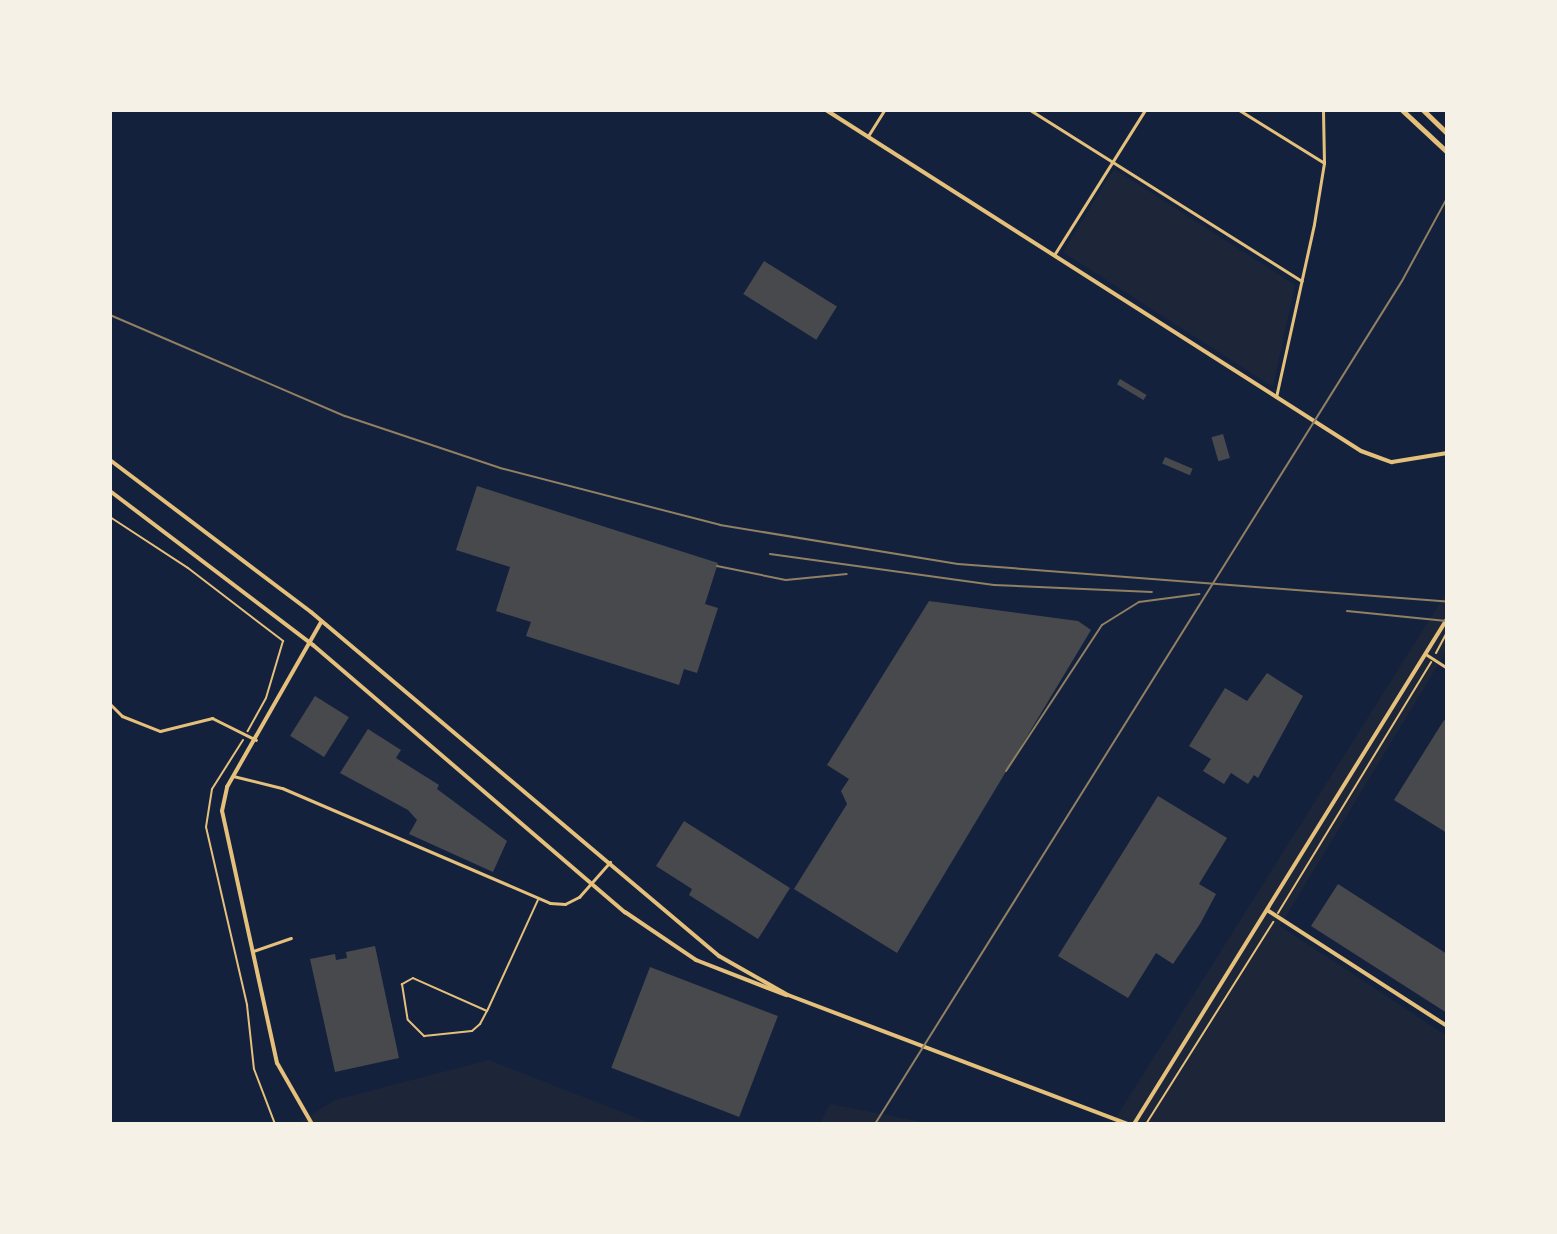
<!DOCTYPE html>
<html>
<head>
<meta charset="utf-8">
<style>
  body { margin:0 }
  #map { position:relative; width:1557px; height:1234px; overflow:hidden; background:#14213d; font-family:"Roboto Serif",serif }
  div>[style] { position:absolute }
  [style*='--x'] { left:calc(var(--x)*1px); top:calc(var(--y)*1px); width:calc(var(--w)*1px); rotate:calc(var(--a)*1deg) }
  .green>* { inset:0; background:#1d2539 }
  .building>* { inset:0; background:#48494c; transform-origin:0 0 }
  .path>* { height:2px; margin:-1px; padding:0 1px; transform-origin:1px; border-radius:1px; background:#e5c07b }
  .service>* { height:2px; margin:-1px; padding:0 1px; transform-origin:1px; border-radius:1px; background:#e5c07b }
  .minor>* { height:3px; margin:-1.5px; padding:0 1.5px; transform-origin:1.5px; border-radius:1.5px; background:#e5c07b }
  .tertiary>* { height:4px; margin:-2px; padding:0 2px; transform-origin:2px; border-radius:2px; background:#e5c07b }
  .primary>* { height:5px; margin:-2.5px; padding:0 2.5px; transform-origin:2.5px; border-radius:2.5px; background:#e5c07b }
  .rail>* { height:2px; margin:-1px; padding:0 1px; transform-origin:1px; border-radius:1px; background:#918062 }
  span { translate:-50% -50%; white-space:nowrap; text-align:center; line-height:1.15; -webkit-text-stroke:8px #f6f1e7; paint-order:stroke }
  .frame { position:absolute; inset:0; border:112px solid #f6f1e7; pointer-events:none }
</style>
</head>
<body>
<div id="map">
  <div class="green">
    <div style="clip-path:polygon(1114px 169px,1295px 285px,1273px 387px,1063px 252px)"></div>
    <div style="clip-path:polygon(1447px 592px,1447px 650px,1280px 926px,1447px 1036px,1447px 1124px,1112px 1124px)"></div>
    <div style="clip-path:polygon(489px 1060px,652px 1124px,296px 1124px,335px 1100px)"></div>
    <div style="clip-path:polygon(830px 1104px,932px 1124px,820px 1124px)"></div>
  </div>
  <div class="building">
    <div style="left:764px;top:261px;width:86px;height:39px;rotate:32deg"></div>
    <div style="left:1120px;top:379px;width:31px;height:6px;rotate:31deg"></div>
    <div style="left:1223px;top:434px;width:25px;height:12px;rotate:74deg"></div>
    <div style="left:1165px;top:457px;width:30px;height:7px;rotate:23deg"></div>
    <div style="clip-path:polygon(477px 486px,718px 563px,705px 604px,718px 608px,697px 673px,684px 669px,679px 685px,526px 636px,531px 622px,496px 611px,510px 567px,456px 550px)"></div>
    <div style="clip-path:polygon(929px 601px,1078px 621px,1091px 630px,897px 953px,794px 889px,847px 804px,841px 791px,849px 779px,827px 765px)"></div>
    <div style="clip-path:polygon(1267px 673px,1303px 696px,1258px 778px,1254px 775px,1248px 784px,1231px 773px,1224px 784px,1203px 771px,1211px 759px,1189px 746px,1225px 688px,1247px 701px)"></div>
    <div style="left:315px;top:696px;width:40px;height:47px;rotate:32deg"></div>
    <div style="clip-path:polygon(1444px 720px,1447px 722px,1447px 833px,1394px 800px)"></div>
    <div style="clip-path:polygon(368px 729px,401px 750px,396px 758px,439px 785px,437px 789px,507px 841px,493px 872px,409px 834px,417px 820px,408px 810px,340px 773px)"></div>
    <div style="clip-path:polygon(1158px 796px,1227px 838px,1199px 884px,1216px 894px,1200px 924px,1173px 964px,1156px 953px,1128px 998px,1058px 956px)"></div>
    <div style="clip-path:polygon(684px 821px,790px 888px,758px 939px,689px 895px,692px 889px,656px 866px)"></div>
    <div style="clip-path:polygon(1338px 884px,1447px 954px,1447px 1013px,1311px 926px)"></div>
    <div style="clip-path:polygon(375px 946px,399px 1058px,335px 1072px,310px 959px,335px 954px,336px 960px,347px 958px,346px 952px)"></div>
    <div style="left:650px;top:967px;width:137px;height:108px;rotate:21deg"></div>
  </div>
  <div class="path">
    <div style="--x:110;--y:517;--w:93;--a:33.2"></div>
    <div style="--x:188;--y:568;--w:120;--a:37.5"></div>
    <div style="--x:283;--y:641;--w:59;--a:106.6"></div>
    <div style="--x:266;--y:698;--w:38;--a:119"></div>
    <div style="--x:1436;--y:653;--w:24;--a:-62"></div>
    <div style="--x:243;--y:740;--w:58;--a:122.3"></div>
    <div style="--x:212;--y:789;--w:38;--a:99"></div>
    <div style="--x:206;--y:827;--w:183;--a:77"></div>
    <div style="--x:247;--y:1005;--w:64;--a:83.8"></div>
    <div style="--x:254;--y:1069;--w:59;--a:69.1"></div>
    <div style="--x:1278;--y:913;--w:294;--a:-58.6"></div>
    <div style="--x:1146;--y:1124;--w:239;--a:-57.8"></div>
  </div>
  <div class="service">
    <div style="--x:487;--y:1011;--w:81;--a:-156"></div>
    <div style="--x:413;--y:978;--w:13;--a:151"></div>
    <div style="--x:402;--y:984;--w:36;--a:81"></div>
    <div style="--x:408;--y:1020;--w:23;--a:45"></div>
    <div style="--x:424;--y:1036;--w:48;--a:-5.9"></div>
    <div style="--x:472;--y:1031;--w:11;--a:-41"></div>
    <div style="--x:480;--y:1024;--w:15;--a:-62"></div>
    <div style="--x:487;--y:1011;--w:2;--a:-63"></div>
    <div style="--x:488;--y:1009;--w:120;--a:-65.4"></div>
  </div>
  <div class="minor">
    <div style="--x:1030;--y:110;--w:321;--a:32.2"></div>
    <div style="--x:1239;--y:110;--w:100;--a:31.9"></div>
    <div style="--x:868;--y:136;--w:31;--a:-58"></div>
    <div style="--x:1054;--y:255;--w:171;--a:-57.9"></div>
    <div style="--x:1276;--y:397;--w:177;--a:-77.6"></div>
    <div style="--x:1314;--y:224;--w:62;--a:-80.7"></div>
    <div style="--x:1324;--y:163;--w:53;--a:-91.1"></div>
    <div style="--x:1427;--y:655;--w:24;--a:33"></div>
    <div style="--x:110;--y:704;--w:17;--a:45"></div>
    <div style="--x:122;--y:716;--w:41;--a:21.5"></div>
    <div style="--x:160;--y:731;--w:54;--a:-14"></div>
    <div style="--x:212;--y:718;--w:49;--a:26.6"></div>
    <div style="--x:233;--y:776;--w:50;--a:13.8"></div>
    <div style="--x:282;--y:788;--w:292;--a:23.2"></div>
    <div style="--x:550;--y:903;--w:15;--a:4"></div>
    <div style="--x:565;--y:904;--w:16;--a:-27"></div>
    <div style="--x:579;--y:897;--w:47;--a:-48.5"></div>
    <div style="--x:253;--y:951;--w:40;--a:-18.9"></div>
  </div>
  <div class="tertiary">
    <div style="--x:826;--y:110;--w:634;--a:32.51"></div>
    <div style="--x:1361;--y:451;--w:33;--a:20"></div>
    <div style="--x:1392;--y:462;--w:56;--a:-9.3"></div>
    <div style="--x:110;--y:460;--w:252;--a:37.1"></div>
    <div style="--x:311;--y:612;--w:534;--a:40.14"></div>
    <div style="--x:719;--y:956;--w:79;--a:29.5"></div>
    <div style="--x:788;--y:995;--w:363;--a:20.8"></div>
    <div style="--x:110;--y:491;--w:255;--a:37.2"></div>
    <div style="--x:313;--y:645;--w:411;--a:40.6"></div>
    <div style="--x:625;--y:912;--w:86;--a:34.1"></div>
    <div style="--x:696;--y:960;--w:97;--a:21.3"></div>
    <div style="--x:1267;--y:910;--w:214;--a:32.8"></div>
    <div style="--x:312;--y:1124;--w:70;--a:-119.8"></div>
    <div style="--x:277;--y:1063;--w:258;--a:-102.3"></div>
    <div style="--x:222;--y:811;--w:25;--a:-78"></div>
    <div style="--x:227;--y:787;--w:190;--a:-60.3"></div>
    <div style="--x:1134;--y:1124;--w:594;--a:-58.21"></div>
  </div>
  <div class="primary">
    <div style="--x:1402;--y:110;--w:62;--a:43"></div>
    <div style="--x:1423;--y:110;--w:33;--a:44"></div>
  </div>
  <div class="rail">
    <div style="--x:110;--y:315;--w:256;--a:23.3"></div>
    <div style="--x:345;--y:416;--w:163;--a:18.5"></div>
    <div style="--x:500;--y:468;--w:227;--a:14.5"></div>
    <div style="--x:720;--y:525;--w:241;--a:9.3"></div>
    <div style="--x:958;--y:564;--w:490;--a:4.4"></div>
    <div style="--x:770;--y:554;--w:226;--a:7.9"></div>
    <div style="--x:994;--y:585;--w:158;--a:2.5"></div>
    <div style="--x:717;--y:566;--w:70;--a:11.5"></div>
    <div style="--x:786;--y:580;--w:61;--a:-5.6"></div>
    <div style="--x:1347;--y:611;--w:100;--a:5.7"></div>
    <div style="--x:1006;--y:771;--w:175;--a:-56.7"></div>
    <div style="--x:1102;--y:625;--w:44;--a:-31.9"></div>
    <div style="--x:1139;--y:602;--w:61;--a:-7.6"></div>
    <div style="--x:875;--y:1124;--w:994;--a:-57.99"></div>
    <div style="--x:1402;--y:281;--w:94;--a:-61.5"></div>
  </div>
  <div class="frame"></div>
</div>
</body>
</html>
